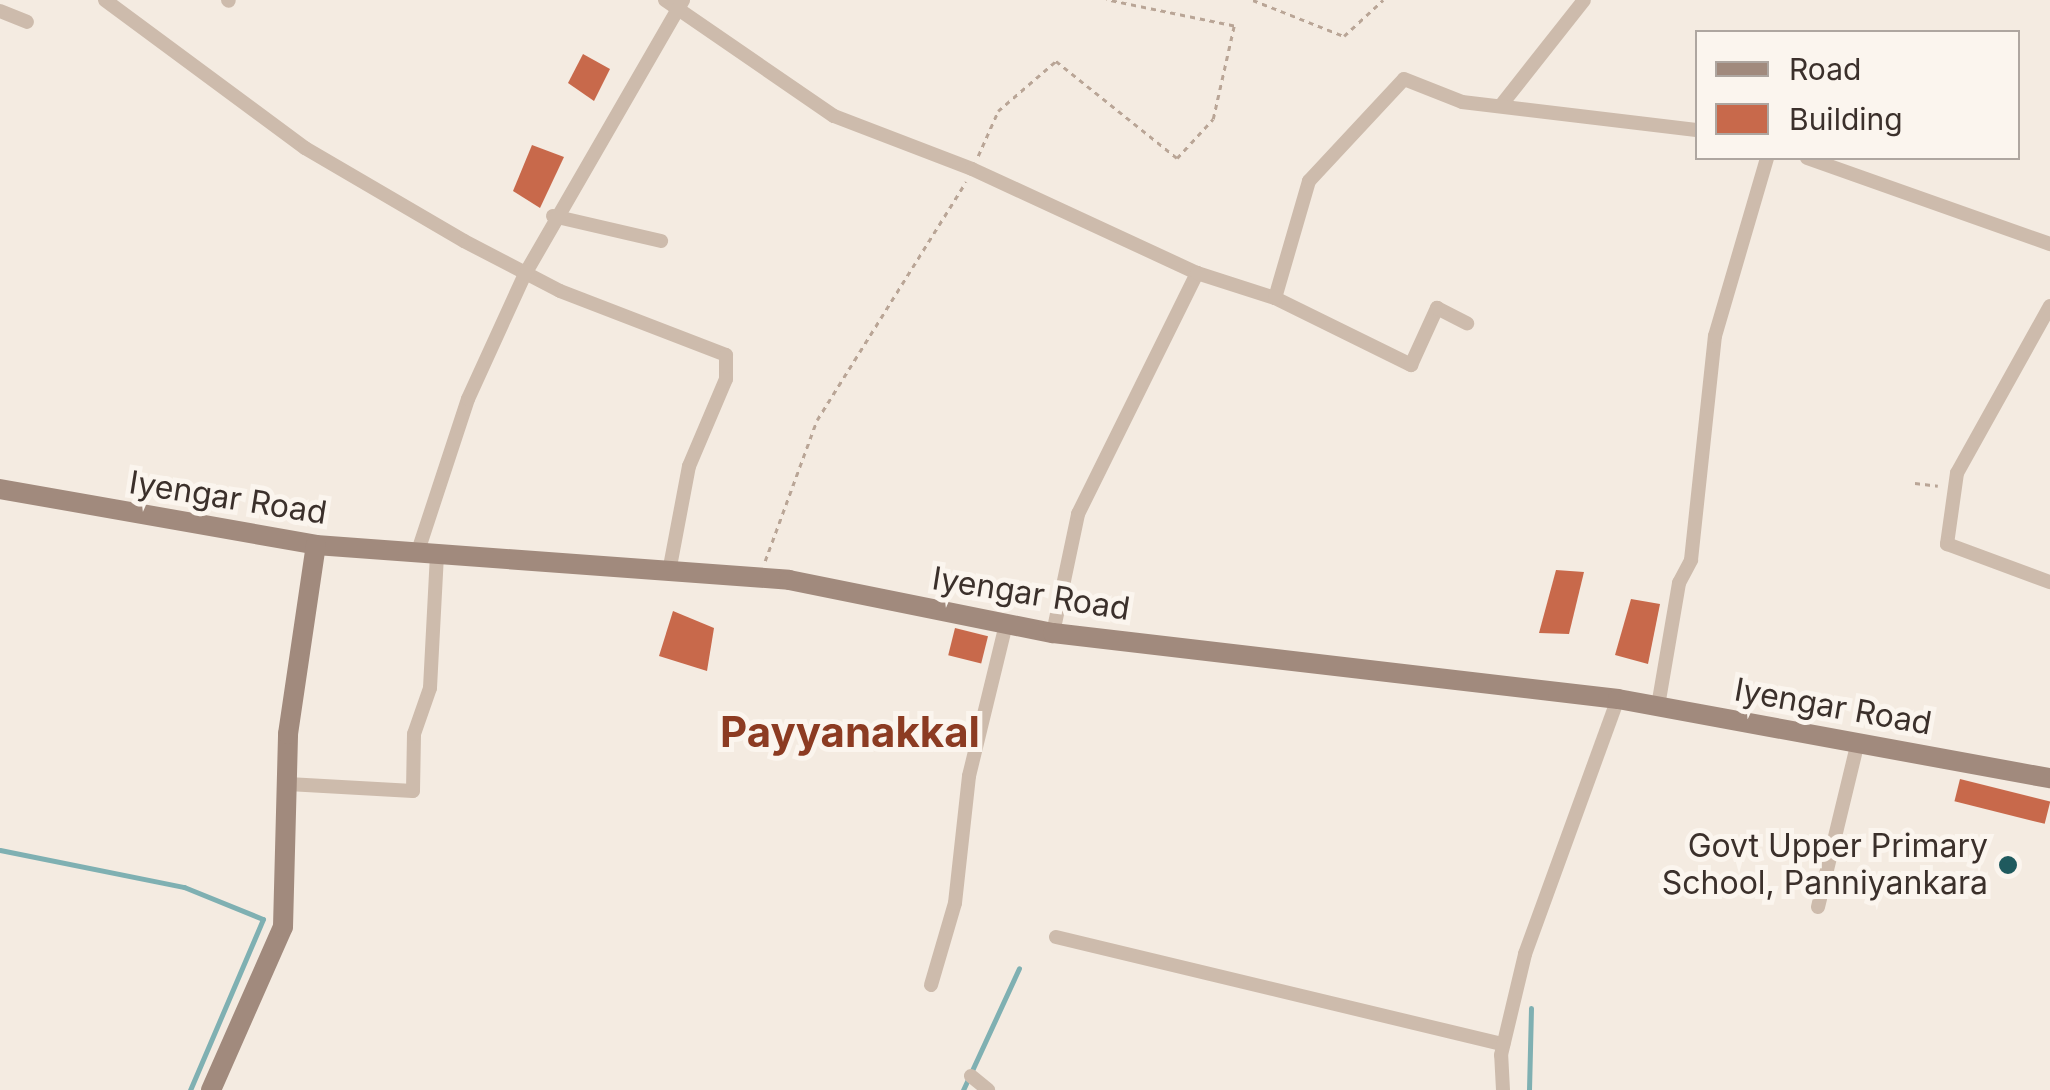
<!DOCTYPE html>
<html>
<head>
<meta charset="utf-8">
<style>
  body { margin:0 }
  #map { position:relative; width:2050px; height:1090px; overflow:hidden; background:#f4ebe1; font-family:Inter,sans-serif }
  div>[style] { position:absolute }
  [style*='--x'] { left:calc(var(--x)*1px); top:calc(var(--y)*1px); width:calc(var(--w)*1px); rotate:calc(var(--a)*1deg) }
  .stream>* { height:5px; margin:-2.5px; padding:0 2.5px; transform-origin:2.5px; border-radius:2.5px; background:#7fb0b2 }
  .building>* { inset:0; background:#c8694b; transform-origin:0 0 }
  .path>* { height:2.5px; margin-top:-1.25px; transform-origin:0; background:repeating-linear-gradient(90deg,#b9a596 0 5px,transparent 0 10px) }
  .minor>* { height:14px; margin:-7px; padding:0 7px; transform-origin:7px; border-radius:7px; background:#cdbbac }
  .secondary>* { height:20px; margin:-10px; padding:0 10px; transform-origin:10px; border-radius:10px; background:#a18a7d }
  .dots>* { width:28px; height:28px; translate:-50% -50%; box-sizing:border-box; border:5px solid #fbf5ee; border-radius:50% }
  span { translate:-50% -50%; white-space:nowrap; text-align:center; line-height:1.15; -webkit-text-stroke:10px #fbf5ee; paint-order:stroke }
  .street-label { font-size:32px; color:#3b302b }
  .poi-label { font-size:32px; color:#3b302b }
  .right { translate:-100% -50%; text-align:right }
  .district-label { font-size:42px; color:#8c3b22; font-weight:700 }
  .legend { position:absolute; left:1695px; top:30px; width:325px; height:130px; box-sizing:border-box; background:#fbf5ee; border:2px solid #aea6a0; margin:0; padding:12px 18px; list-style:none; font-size:30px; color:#3b302b }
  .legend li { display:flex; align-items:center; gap:20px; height:50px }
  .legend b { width:50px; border:2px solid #aea6a0 }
</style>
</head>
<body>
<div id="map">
  <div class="stream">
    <div style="--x:0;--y:850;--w:188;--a:11.4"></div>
    <div style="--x:184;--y:887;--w:85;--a:22.1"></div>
    <div style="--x:263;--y:919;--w:186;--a:113.1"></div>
    <div style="--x:963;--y:1090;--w:134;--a:-65.3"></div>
    <div style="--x:1529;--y:1090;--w:82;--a:-88.6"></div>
  </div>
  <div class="building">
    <div style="clip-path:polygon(583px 54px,610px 69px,594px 101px,568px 83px)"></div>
    <div style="clip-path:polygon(532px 145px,564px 157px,540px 208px,513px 191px)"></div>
    <div style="clip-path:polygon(1556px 570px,1584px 572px,1569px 634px,1539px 633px)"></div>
    <div style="clip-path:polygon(1631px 599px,1660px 604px,1648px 664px,1615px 655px)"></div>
    <div style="clip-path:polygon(673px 611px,714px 628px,707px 671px,659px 656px)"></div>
    <div style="left:955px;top:628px;width:34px;height:28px;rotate:14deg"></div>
    <div style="left:1960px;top:779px;width:93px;height:23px;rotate:14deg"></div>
  </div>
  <div class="path">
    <div style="--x:1253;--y:0;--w:98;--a:21.6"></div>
    <div style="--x:1344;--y:36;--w:53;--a:-42.7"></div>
    <div style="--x:978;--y:156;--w:49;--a:-66"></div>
    <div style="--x:998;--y:111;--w:77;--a:-40.8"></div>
    <div style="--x:1056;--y:61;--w:155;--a:38.7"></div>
    <div style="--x:1177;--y:158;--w:53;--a:-47.3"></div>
    <div style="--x:1213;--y:119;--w:95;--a:-77.3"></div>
    <div style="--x:1234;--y:26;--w:130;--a:-168.4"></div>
    <div style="--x:1915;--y:483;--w:23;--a:7"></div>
    <div style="--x:765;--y:561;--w:150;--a:-69.8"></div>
    <div style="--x:817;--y:420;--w:281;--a:-58"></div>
  </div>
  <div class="minor">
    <div style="--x:105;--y:0;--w:249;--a:36.5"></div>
    <div style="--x:305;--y:148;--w:184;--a:30.3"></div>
    <div style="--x:464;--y:241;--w:108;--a:27.5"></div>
    <div style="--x:560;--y:291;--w:178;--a:21.1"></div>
    <div style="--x:726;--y:355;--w:24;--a:90"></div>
    <div style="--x:726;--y:379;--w:95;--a:113"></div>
    <div style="--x:689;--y:466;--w:103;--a:100.7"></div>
    <div style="--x:228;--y:0;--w:1;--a:45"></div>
    <div style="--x:665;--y:0;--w:205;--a:34.5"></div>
    <div style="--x:834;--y:116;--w:148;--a:21"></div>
    <div style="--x:972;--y:169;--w:248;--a:24.8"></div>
    <div style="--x:0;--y:11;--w:29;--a:22"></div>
    <div style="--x:1502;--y:104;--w:132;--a:-51.7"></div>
    <div style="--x:1807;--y:158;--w:258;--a:19.5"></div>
    <div style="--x:553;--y:216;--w:111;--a:13"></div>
    <div style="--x:1275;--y:298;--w:152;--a:26.2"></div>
    <div style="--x:1411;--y:365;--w:63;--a:-65.5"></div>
    <div style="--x:1437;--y:308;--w:34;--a:27"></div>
    <div style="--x:2050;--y:306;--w:191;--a:119.1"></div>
    <div style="--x:1957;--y:473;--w:72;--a:98"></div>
    <div style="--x:1947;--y:544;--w:110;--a:20.3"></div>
    <div style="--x:418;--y:551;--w:160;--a:-71.8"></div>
    <div style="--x:468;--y:399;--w:137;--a:-65.5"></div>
    <div style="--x:525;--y:274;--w:316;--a:-60"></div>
    <div style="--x:1053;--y:633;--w:122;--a:-78.1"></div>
    <div style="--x:1078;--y:514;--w:269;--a:-63.7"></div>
    <div style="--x:1197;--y:273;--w:82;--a:17.8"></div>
    <div style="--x:1275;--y:298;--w:122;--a:-73.8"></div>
    <div style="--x:1309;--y:181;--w:139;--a:-47"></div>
    <div style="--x:1404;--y:79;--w:62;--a:21.6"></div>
    <div style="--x:1462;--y:102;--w:238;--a:6.8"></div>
    <div style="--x:1658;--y:706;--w:125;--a:-80.3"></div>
    <div style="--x:1679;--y:583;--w:26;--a:-62"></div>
    <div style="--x:1691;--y:560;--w:225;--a:-83.9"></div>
    <div style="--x:1715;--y:336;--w:185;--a:-73.7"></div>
    <div style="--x:288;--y:784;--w:125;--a:3.2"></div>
    <div style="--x:413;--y:791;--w:57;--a:-89"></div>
    <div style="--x:414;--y:734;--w:49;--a:-70.8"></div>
    <div style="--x:430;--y:688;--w:135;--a:-87"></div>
    <div style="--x:1818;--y:907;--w:170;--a:-76.4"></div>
    <div style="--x:1056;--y:937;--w:460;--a:13.5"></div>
    <div style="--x:931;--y:985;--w:85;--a:-73.7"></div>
    <div style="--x:955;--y:903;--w:128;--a:-83.7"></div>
    <div style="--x:969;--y:776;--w:156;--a:-76.3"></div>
    <div style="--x:971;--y:1076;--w:22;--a:39"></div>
    <div style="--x:1503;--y:1090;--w:35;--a:-93"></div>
    <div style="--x:1501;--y:1055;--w:104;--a:-76.6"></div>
    <div style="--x:1525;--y:954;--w:271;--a:-70"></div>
  </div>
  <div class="secondary">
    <div style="--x:0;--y:489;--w:321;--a:10"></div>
    <div style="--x:316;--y:545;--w:474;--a:4.2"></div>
    <div style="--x:789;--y:580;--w:269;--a:11.4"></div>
    <div style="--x:1053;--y:633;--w:569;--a:6.66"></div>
    <div style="--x:1618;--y:699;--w:439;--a:10.4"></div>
    <div style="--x:211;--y:1090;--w:178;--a:-66.2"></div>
    <div style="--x:283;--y:927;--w:193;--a:-88.5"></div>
    <div style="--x:288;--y:734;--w:191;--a:-81.6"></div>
  </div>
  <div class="dots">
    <div style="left:2008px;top:865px;background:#1f5a5e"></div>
  </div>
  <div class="street-label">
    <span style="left:228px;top:498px;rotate:9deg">Iyengar Road</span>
    <span style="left:1031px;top:594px;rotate:9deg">Iyengar Road</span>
    <span style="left:1833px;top:707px;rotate:10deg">Iyengar Road</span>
  </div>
  <div class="poi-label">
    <span class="right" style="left:1988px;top:865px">Govt Upper Primary<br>School, Panniyankara</span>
  </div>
  <div class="district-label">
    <span style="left:850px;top:732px">Payyanakkal</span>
  </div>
  <ul class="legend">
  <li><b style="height:12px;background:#a18a7d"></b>Road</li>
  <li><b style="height:28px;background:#c8694b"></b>Building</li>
  </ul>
</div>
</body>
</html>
